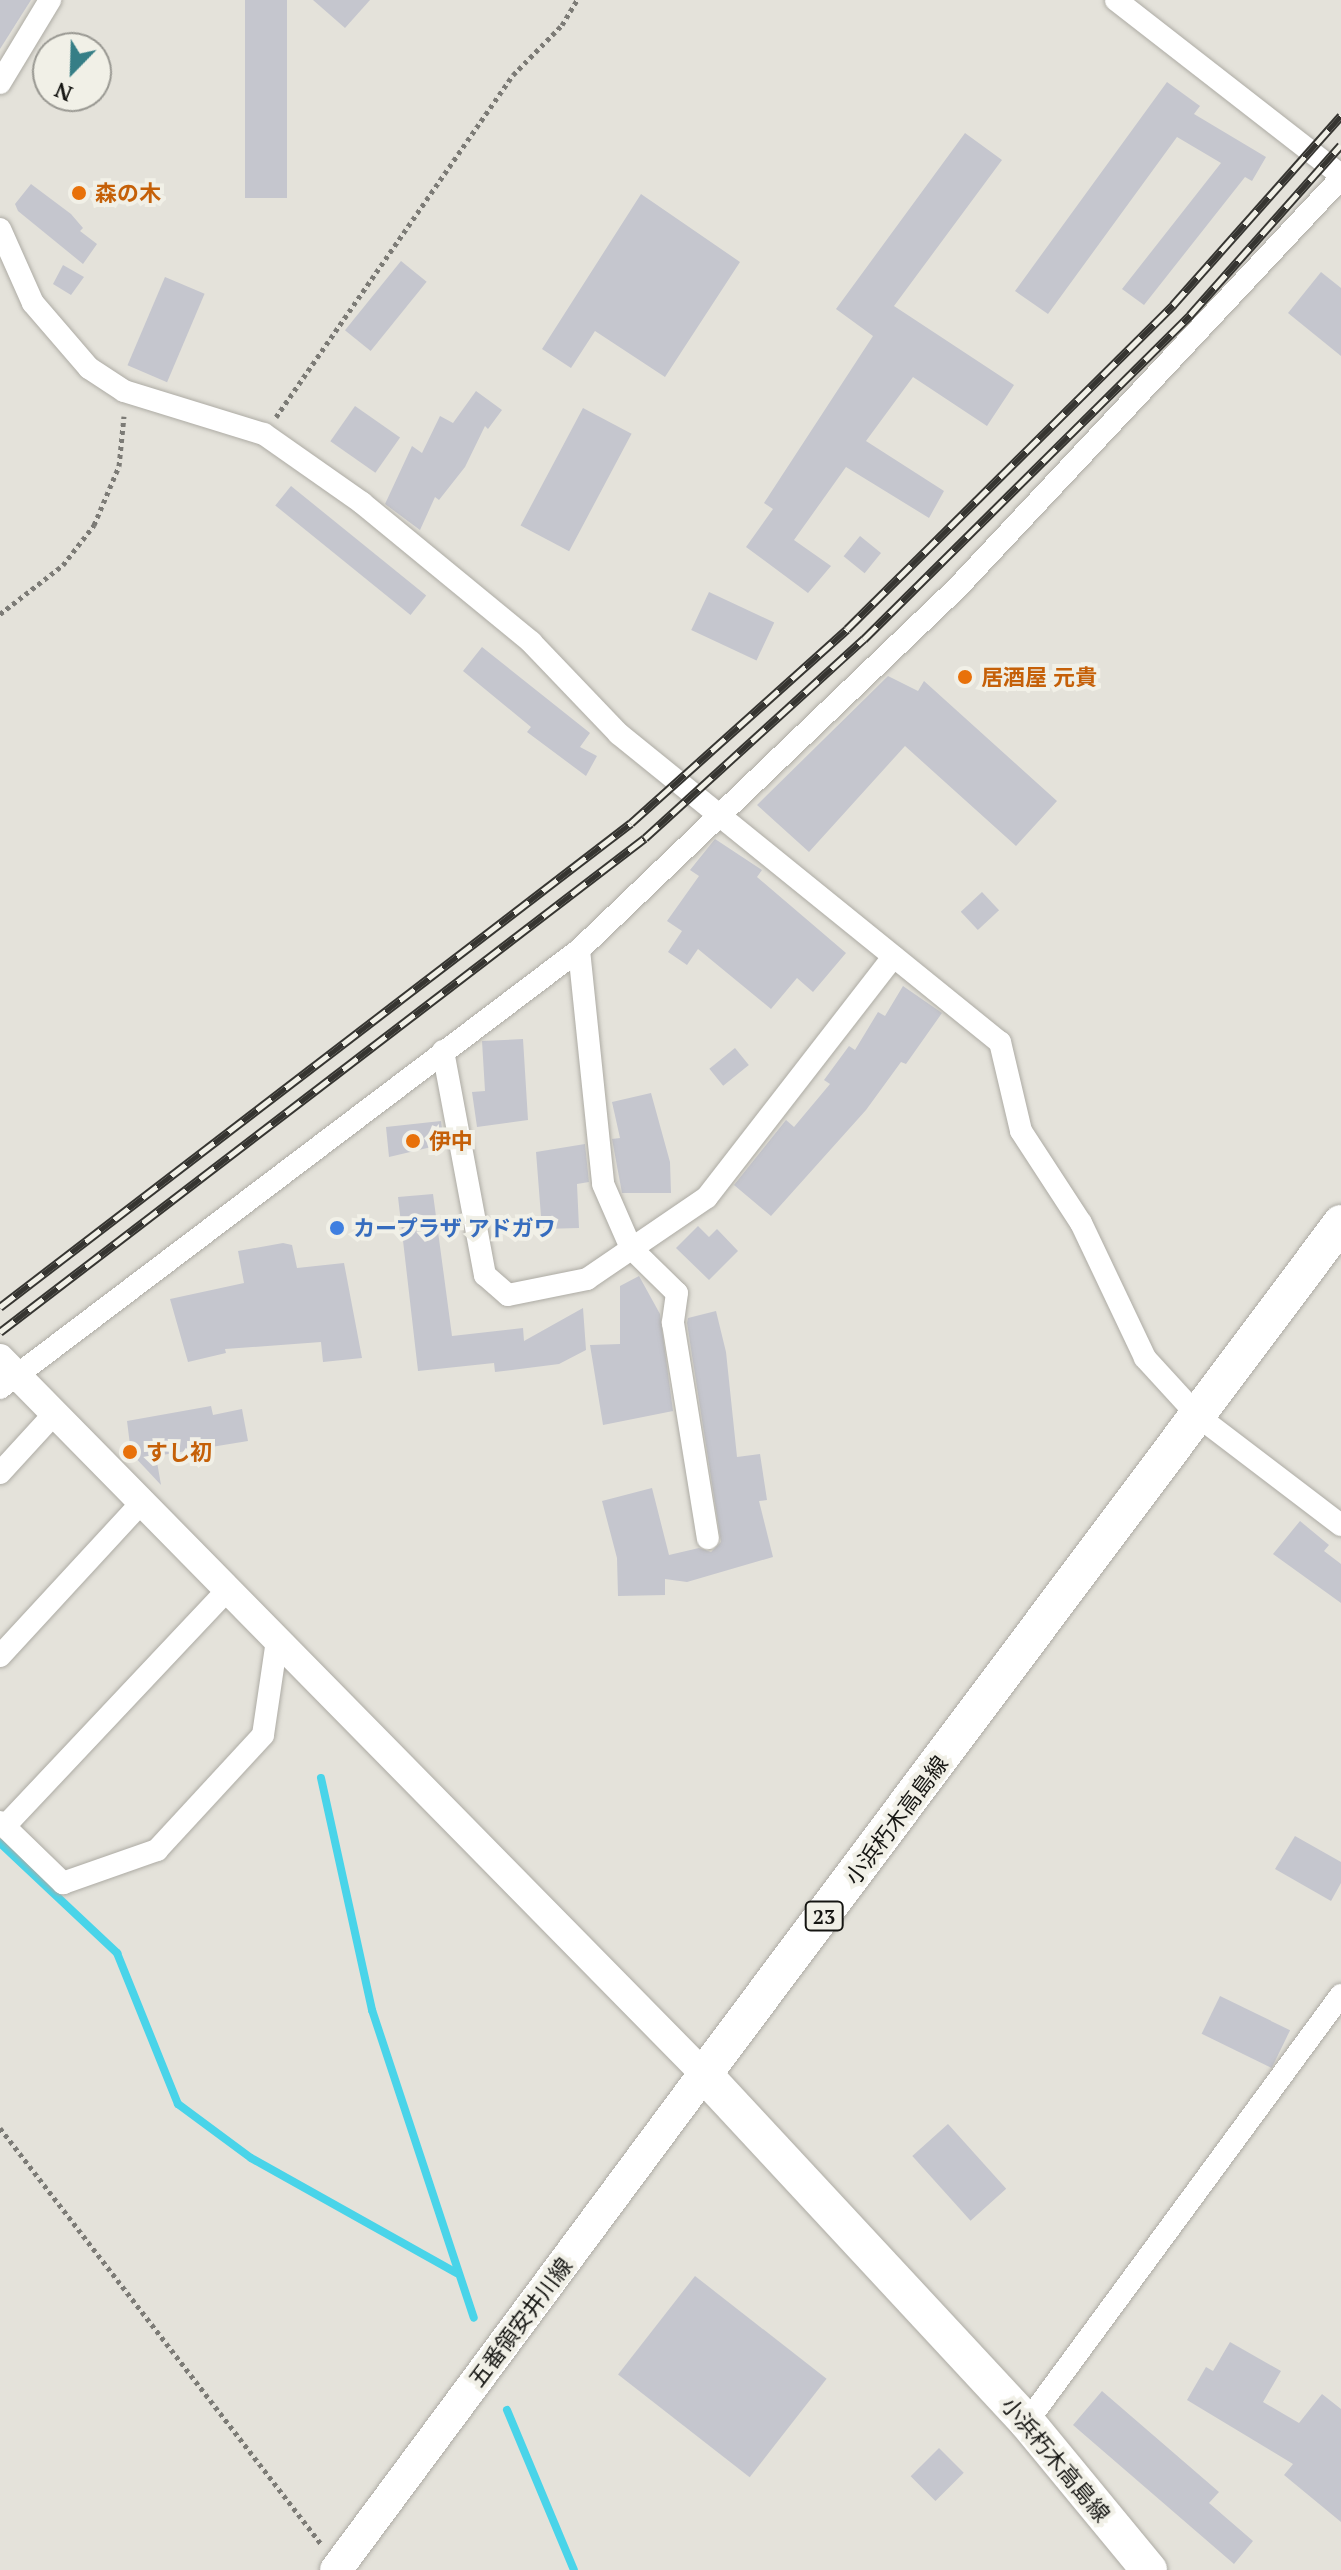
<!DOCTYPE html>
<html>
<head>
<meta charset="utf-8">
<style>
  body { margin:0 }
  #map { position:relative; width:1341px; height:2570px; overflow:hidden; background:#e4e2da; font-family:"PT Serif","Noto Sans JP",serif }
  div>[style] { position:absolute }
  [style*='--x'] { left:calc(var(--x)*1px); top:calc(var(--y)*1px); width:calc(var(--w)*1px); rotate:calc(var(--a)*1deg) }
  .stream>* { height:8px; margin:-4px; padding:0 4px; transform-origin:4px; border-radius:4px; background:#49d4e9 }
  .building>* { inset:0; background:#c5c6ce; transform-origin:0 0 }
  .path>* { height:5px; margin-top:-2.5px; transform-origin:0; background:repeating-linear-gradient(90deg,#7c7b76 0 4px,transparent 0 8px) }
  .roads { filter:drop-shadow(0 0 2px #adaba4) drop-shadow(0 0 2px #adaba4) }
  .minor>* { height:22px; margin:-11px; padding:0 11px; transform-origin:11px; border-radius:11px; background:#fff }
  .tertiary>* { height:28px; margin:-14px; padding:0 14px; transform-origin:14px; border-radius:14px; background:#fff }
  .secondary>* { height:32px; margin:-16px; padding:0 16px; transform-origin:16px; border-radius:16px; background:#fff }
  .primary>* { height:36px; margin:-18px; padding:0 18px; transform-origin:18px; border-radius:18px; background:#fff }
  .rail>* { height:9px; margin-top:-4.5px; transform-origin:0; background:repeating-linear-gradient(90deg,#f1f0e7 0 18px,#363531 0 36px); box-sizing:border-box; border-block:2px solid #363531 }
  .dots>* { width:22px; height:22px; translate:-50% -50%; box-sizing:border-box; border:4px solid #f1f0e7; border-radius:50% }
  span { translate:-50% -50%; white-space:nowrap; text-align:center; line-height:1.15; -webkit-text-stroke:8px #f1f0e7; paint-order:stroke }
  .shield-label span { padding:2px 6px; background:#f1f0e7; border:2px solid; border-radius:6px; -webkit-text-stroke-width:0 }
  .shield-label { font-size:20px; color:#151512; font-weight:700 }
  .food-label { font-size:22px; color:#c56008; font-weight:700 }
  .left { translate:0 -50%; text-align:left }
  .shop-label { font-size:22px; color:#366cbe; font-weight:700 }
  .street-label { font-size:22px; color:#151512 }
  .north { position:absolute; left:32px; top:32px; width:80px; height:80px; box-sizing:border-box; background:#f1f0e7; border:2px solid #999892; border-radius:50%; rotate:203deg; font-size:22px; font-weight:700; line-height:32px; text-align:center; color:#151512 }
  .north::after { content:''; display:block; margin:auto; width:28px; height:36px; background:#367e86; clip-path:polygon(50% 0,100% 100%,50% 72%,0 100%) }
</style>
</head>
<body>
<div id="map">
  <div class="stream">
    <div style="--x:321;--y:1778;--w:238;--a:77.6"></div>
    <div style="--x:372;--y:2010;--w:324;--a:71.7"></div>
    <div style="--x:0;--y:1843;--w:161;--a:43.2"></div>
    <div style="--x:117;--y:1953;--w:163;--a:68"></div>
    <div style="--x:178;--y:2104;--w:91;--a:36.5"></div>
    <div style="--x:251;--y:2158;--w:236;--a:29.2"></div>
    <div style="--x:507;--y:2410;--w:173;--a:67.3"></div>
  </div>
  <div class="building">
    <div style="clip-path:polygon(0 0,31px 0,0 49px)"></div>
    <div style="left:245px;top:0;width:42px;height:198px"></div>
    <div style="clip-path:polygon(313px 0,370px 0,345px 28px)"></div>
    <div style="clip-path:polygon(1167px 82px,1200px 106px,1194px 114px,1266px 157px,1252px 181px,1245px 177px,1144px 305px,1122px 289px,1221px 163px,1177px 137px,1048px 314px,1015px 291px)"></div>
    <div style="clip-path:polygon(965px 133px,1002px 160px,894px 306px,1014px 385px,987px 426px,913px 377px,866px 441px,944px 491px,929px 518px,846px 467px,794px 540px,831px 566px,808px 593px,746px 547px,773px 509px,764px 503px,873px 336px,836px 309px)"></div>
    <div style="clip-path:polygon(31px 184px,71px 214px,83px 228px,80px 231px,97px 244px,83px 264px,18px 211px,15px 204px)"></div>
    <div style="clip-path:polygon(641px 194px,740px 262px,665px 377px,595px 331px,571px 368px,542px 349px)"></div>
    <div style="left:401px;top:261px;width:33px;height:89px;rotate:39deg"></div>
    <div style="clip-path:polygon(63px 265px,84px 277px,71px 295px,53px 284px)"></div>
    <div style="clip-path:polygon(1321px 272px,1341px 288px,1341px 356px,1288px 313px)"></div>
    <div style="left:165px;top:277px;width:43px;height:96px;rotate:23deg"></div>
    <div style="clip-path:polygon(476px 391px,502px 410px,488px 429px,485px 426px,465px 467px,439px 500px,435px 497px,420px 530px,385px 504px,412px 446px,422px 453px,440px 416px,453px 423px)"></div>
    <div style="left:355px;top:406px;width:55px;height:43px;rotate:35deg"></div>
    <div style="left:583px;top:408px;width:55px;height:133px;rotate:28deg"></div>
    <div style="left:291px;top:486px;width:174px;height:25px;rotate:39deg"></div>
    <div style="left:860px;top:536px;width:27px;height:26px;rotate:39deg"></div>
    <div style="left:709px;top:592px;width:72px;height:42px;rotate:25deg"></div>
    <div style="clip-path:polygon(482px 647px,590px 733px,580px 747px,597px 756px,586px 776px,527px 732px,531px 727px,463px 671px)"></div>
    <div style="clip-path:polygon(888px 676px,918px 691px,924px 681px,1057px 801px,1016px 846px,905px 746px,809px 852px,757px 805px)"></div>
    <div style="clip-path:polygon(715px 839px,762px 870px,757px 877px,846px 953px,813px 992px,797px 978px,771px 1009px,698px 949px,687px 965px,668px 952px,682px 931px,667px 921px,699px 876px,690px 870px)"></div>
    <div style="left:982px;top:892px;width:25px;height:29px;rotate:47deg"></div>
    <div style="clip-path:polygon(903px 986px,942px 1013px,906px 1064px,901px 1062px,866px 1110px,771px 1216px,734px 1185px,786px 1120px,794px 1127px,830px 1084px,824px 1080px,849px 1046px,855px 1050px,878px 1012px,885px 1016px)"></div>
    <div style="clip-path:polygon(523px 1039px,528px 1120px,477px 1127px,472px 1092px,485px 1091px,482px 1041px)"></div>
    <div style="left:735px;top:1048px;width:22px;height:33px;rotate:51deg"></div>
    <div style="clip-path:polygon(651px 1093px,670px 1162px,671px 1193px,622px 1193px,612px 1139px,620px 1138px,612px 1102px)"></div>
    <div style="clip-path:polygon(441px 1121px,444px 1144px,389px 1157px,386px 1127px)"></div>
    <div style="clip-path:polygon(585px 1144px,589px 1182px,577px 1184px,579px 1228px,542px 1229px,536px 1152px)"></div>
    <div style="clip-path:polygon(433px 1194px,452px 1336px,523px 1328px,524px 1341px,583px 1308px,586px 1350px,559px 1364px,495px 1372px,494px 1363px,418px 1371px,398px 1197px)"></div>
    <div style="clip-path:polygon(698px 1226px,709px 1237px,717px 1229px,738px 1251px,709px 1280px,676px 1248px)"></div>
    <div style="clip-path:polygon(283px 1243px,292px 1245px,297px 1268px,344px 1263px,362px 1358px,323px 1362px,321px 1342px,225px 1349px,226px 1353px,188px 1362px,170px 1299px,244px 1283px,238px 1251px)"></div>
    <div style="clip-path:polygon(639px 1276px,660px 1314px,673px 1411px,603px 1425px,590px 1345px,620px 1344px,620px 1286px)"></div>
    <div style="clip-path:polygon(716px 1311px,726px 1352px,737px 1457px,760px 1454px,767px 1500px,759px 1501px,773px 1557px,687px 1582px,665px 1579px,665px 1595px,618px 1596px,617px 1558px,602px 1501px,652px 1488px,669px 1555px,699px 1548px,711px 1552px,721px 1542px,687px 1323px,688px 1318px)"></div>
    <div style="clip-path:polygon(211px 1406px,213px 1415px,242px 1409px,248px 1441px,156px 1456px,161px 1485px,131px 1453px,127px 1421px)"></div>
    <div style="clip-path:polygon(1300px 1521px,1329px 1545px,1324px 1551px,1341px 1564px,1341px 1603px,1273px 1554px)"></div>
    <div style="clip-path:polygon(1295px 1836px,1341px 1862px,1341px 1883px,1331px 1901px,1275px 1869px)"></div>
    <div style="left:1220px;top:1996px;width:78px;height:42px;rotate:26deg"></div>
    <div style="left:948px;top:2124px;width:87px;height:48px;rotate:48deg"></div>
    <div style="left:695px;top:2276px;width:167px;height:125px;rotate:38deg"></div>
    <div style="clip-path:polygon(1230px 2342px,1281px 2371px,1263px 2402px,1299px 2423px,1322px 2394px,1341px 2409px,1341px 2522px,1284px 2475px,1293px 2464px,1187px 2400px,1206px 2367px,1213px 2371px)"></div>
    <div style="clip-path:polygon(1102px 2391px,1219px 2492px,1209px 2503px,1253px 2541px,1234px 2564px,1073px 2425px)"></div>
    <div style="left:939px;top:2448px;width:35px;height:40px;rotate:45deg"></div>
  </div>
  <div class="path">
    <div style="--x:276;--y:417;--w:416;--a:-55.3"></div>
    <div style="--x:513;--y:75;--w:70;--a:-45.6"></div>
    <div style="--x:562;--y:25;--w:29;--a:-59"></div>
    <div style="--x:0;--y:614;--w:80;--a:-37.9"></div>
    <div style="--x:63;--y:565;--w:51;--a:-52.2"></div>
    <div style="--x:94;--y:525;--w:64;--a:-67"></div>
    <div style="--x:119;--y:466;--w:50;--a:-84.3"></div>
    <div style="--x:0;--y:2128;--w:527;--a:52.33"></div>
  </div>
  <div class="roads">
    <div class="minor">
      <div style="--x:1116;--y:0;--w:285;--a:37.9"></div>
      <div style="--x:0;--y:83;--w:97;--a:-58.9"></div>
      <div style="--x:0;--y:229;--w:81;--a:66"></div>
      <div style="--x:33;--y:303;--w:86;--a:49.3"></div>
      <div style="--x:89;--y:368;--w:42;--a:33.3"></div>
      <div style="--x:124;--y:391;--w:146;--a:17.1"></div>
      <div style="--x:264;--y:434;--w:120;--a:35.1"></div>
      <div style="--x:362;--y:503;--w:219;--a:39.4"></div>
      <div style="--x:531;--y:642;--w:127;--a:46.3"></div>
      <div style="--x:619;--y:734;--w:490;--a:39"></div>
      <div style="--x:1000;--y:1042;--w:91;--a:76.7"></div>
      <div style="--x:1021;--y:1131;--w:110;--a:56.9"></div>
      <div style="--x:1081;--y:1223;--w:149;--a:64.6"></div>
      <div style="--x:1145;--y:1358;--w:80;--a:47.5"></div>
      <div style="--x:1199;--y:1417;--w:178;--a:37.3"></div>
      <div style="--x:579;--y:950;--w:235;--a:84.1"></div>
      <div style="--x:603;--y:1184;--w:70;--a:66.4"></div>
      <div style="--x:631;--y:1248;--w:64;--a:44.4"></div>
      <div style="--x:677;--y:1293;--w:30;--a:98"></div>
      <div style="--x:673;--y:1323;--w:218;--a:80.8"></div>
      <div style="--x:443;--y:1051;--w:228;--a:79.4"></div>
      <div style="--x:485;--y:1275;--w:30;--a:41"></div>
      <div style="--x:508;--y:1295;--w:81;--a:-11.4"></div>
      <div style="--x:587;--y:1279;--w:145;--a:-34.3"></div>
      <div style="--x:707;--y:1197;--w:304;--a:-52.2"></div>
      <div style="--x:0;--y:1388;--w:726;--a:-37.11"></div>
      <div style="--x:579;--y:950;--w:525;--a:-43.76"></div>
      <div style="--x:958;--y:587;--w:560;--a:-46.88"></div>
      <div style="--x:0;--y:1473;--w:81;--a:-47.5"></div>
      <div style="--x:0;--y:1656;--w:209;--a:-47.3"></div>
      <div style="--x:0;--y:1822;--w:88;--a:44.1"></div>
      <div style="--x:63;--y:1883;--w:100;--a:-19.3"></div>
      <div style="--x:157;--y:1850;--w:156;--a:-47.3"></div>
      <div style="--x:263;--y:1735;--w:96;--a:-81.6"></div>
      <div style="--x:5;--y:1826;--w:325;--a:-46.7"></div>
      <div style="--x:1027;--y:2422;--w:530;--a:-53.67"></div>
    </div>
    <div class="tertiary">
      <div style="--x:0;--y:1358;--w:1004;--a:45.48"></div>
    </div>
    <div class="secondary">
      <div style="--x:336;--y:2570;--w:618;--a:-53.43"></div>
    </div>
    <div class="primary">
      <div style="--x:1149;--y:2570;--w:192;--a:-129.5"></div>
      <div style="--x:1027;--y:2422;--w:475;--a:-132.9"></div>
      <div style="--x:704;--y:2074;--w:1063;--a:-53.18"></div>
    </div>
  </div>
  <div class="rail">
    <div style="--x:0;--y:1307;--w:795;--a:-37.49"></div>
    <div style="--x:631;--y:823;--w:290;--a:-41.9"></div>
    <div style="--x:847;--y:629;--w:460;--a:-44.8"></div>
    <div style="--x:1173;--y:305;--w:253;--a:-48.4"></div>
    <div style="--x:0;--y:1332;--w:812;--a:-37.45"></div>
    <div style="--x:645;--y:838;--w:296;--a:-42.3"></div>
    <div style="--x:864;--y:639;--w:460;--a:-44.8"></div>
    <div style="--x:1190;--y:315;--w:227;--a:-48.4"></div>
  </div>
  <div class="dots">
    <div style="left:79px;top:193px;background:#e8710a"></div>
    <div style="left:965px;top:677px;background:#e8710a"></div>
    <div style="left:413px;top:1141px;background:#e8710a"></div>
    <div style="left:337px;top:1228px;background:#3f7fe0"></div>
    <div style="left:130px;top:1452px;background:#e8710a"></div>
  </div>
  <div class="shield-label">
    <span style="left:824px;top:1916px">23</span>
  </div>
  <div class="food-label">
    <span class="left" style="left:95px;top:193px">森の木</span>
    <span class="left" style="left:981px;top:677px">居酒屋 元貴</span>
    <span class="left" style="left:429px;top:1141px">伊中</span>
    <span class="left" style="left:146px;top:1452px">すし初</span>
  </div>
  <div class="shop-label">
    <span class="left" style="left:353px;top:1228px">カープラザ アドガワ</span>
  </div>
  <div class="street-label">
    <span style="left:896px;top:1820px;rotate:-53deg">小浜朽木高島線</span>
    <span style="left:520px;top:2322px;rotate:-53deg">五番領安井川線</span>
    <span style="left:1056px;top:2459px;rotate:50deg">小浜朽木高島線</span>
  </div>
  <div class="north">N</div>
</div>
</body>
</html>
